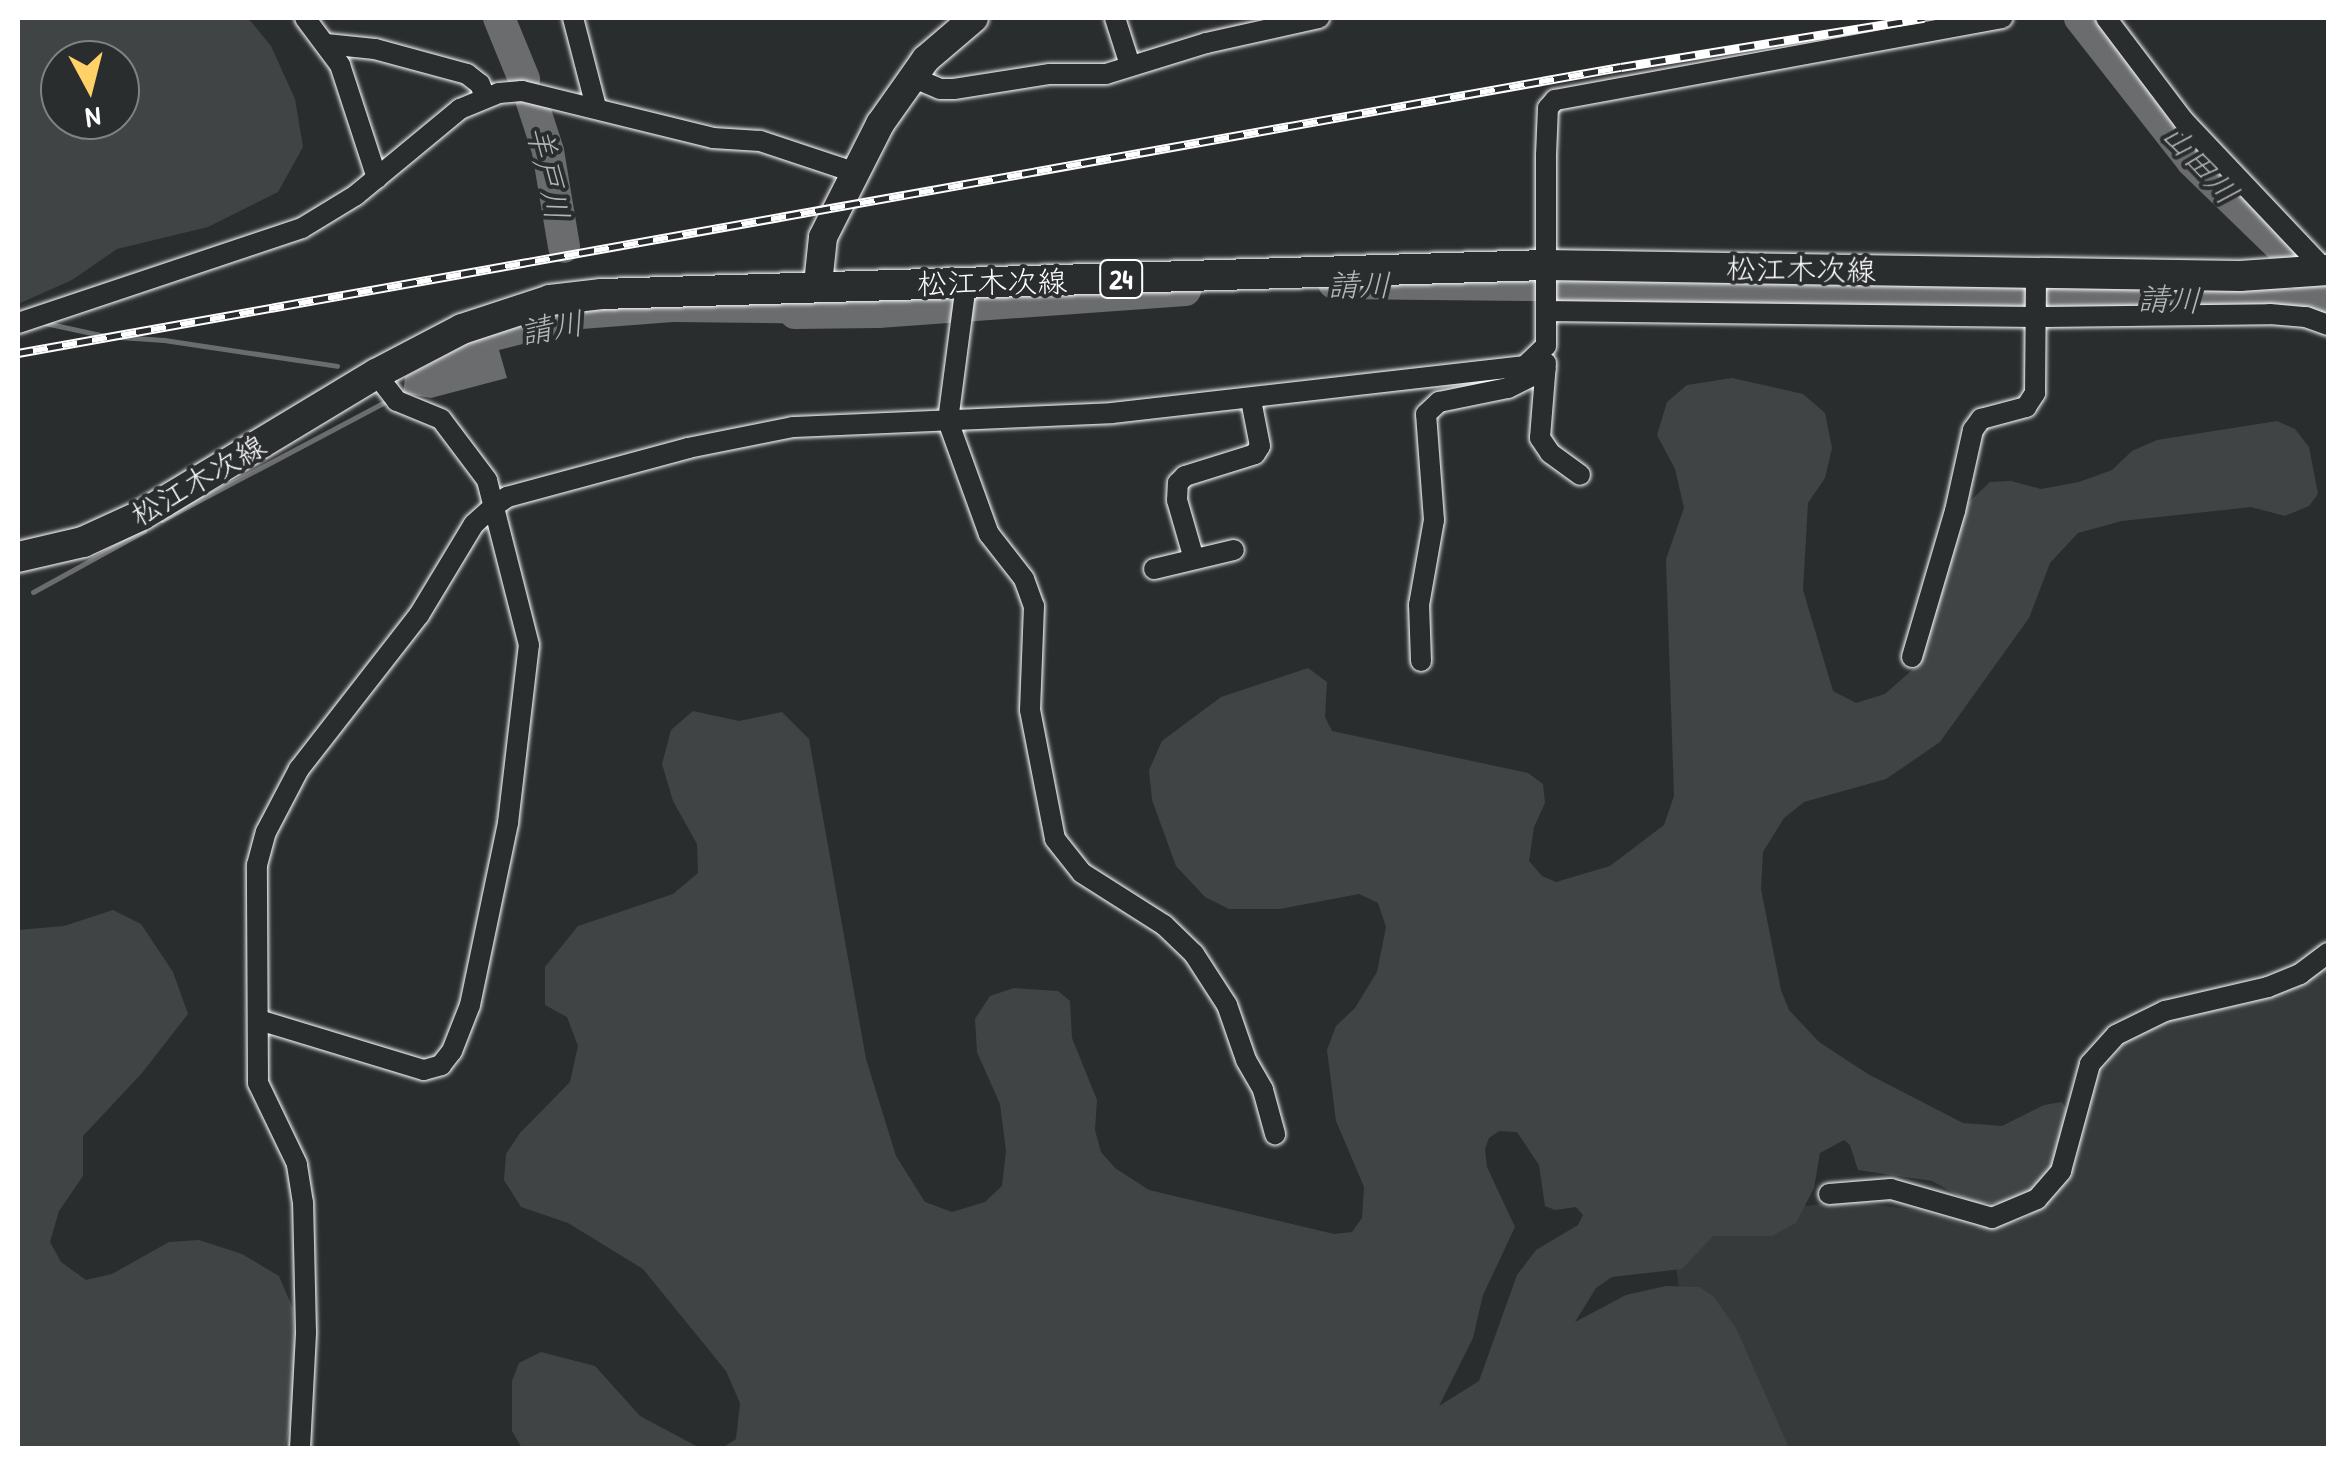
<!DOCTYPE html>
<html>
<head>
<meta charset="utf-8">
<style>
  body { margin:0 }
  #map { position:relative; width:2346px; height:1466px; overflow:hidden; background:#2a2d2e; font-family:"Patrick Hand","Klee One",sans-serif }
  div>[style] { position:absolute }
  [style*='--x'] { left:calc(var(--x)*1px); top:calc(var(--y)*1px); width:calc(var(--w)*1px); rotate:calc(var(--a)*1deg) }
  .built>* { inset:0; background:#373a3b }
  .green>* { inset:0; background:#414445 }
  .water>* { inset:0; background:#6a6c6d }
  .stream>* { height:5px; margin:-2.5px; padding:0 2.5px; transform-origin:2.5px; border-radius:2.5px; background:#6a6c6d }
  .river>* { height:32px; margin:-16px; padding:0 16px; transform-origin:16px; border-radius:16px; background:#6a6c6d }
  .roads { filter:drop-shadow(0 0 2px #fff) drop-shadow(0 0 2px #fff) }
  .street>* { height:20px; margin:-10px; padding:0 10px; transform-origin:10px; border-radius:10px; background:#2a2d2e }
  .secondary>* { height:28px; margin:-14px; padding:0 14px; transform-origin:14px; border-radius:14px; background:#2a2d2e }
  .primary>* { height:30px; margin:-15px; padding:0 15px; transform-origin:15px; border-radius:15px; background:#2a2d2e }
  .rail>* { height:9px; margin-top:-4.5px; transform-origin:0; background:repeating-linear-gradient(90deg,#2a2d2e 0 15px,#fff 0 30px); box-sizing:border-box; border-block:2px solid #fff }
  span { translate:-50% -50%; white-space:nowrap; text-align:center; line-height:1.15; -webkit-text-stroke:8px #2a2d2e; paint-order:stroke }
  .shield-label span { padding:2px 8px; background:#2a2d2e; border:2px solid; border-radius:8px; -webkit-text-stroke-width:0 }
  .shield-label { font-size:28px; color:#fff; font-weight:700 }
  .street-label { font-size:30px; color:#fff }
  .water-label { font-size:32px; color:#b4b6b6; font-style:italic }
  .frame { position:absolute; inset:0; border:20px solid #fff; pointer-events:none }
  .north { position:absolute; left:40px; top:40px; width:100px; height:100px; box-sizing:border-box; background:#2a2d2e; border:2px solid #7f8182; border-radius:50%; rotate:173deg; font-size:28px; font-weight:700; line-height:40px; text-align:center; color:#fff }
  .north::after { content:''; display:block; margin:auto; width:35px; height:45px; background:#ffd166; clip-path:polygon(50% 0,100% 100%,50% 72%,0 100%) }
</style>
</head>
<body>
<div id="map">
  <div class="built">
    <div style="clip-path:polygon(2328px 962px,2328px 1448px,1726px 1448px,1646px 1332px,1679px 1286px,1675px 1262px,1702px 1241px,1762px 1213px,1845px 1200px,1926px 1212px,1974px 1228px,2021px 1221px,2048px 1201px,2095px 1080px,2124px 1043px,2173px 1018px,2250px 1003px,2295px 984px)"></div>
  </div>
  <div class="green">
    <div style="clip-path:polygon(evenodd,18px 18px,248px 18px,271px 46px,295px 99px,303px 147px,278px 192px,208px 227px,117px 249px,72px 280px,18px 304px,18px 18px,60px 60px,120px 60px,120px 120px,60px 120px,60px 60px)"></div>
    <div style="clip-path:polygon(evenodd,1732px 378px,1803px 394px,1825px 413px,1832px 448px,1825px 478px,1808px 503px,1803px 590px,1833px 691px,1856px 703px,1885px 694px,1919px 664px,1968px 503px,1990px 482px,2011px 481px,2041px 489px,2079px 482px,2112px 470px,2132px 451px,2157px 440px,2277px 421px,2295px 429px,2309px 447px,2318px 494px,2309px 506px,2285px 516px,2251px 507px,2122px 521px,2078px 533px,2050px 563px,2029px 618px,1940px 742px,1886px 779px,1804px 802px,1784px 818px,1763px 852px,1761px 889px,1781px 990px,1789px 1010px,1819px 1042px,1868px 1074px,1963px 1123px,2002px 1126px,2044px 1105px,2062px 1102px,2067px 1110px,2053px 1170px,2036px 1190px,2018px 1203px,1972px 1203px,1932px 1181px,1858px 1170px,1850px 1145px,1844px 1140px,1820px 1153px,1814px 1188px,1796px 1223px,1772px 1236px,1713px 1236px,1682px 1269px,1612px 1277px,1596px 1288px,1575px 1322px,1626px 1295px,1666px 1286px,1699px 1287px,1713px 1296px,1736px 1328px,1789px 1448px,722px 1448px,736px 1439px,740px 1403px,726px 1371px,643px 1269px,568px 1223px,521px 1207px,504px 1180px,506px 1154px,520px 1133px,570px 1082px,578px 1046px,567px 1017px,545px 1005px,545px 967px,578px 926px,673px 894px,698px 873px,697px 844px,673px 801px,662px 764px,671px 730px,693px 711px,739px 721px,782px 712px,809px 739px,866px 1059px,896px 1156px,925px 1202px,952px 1212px,985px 1202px,1002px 1186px,1006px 1151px,1000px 1104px,977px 1052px,975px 1019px,990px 996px,1014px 988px,1058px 991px,1070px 1001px,1072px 1038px,1097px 1100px,1095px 1130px,1101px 1152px,1115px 1168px,1149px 1190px,1334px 1234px,1352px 1232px,1362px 1218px,1364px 1187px,1336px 1121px,1327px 1050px,1336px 1026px,1355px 1008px,1377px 972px,1386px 927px,1378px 903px,1359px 894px,1280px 909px,1229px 909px,1205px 897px,1176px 866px,1152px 800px,1149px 770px,1162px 741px,1221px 697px,1308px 668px,1327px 682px,1325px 717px,1332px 731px,1528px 773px,1543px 784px,1545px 803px,1534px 827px,1529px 861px,1542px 876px,1556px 882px,1610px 866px,1664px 825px,1674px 796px,1666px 559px,1684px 508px,1675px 469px,1657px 435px,1667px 402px,1687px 385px,1732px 378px,1499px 1131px,1517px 1132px,1539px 1165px,1545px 1206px,1555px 1210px,1576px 1207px,1583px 1215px,1578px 1225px,1536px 1250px,1517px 1275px,1479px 1381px,1439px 1406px,1473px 1338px,1483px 1295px,1515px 1227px,1487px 1167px,1485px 1149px,1489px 1138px,1499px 1131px)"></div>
    <div style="clip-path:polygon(113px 910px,141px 924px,173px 972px,188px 1014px,142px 1073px,83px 1136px,83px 1176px,59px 1211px,50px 1242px,61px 1262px,86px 1280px,112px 1274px,169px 1242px,199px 1240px,242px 1254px,279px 1276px,293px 1309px,297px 1392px,285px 1448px,18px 1448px,18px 930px,64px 926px)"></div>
    <div style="clip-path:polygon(541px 1352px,595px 1366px,640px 1416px,700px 1448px,522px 1448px,512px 1431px,512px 1381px,519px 1363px)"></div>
  </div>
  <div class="water">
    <div style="clip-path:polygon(674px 303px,837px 303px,836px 324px,673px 322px,582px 329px,499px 350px,507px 378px,431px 398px,403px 393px,405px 377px,482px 336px,559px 312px)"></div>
  </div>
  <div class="stream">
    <div style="--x:45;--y:323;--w:61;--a:12.2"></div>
    <div style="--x:105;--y:336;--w:59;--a:3.9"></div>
    <div style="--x:164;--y:340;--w:175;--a:8.5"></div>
    <div style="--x:162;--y:520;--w:250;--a:-27.9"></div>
    <div style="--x:33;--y:592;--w:127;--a:-28.8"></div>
  </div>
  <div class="river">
    <div style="--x:499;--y:18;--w:66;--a:67.7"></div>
    <div style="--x:2080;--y:18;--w:182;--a:51.9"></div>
    <div style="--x:2192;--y:161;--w:131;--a:44.1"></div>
    <div style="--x:2286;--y:252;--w:52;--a:53.6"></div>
    <div style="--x:531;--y:99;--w:55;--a:71.9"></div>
    <div style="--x:548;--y:151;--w:97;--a:80.5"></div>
    <div style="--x:1334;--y:283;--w:495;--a:0.6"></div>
    <div style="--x:1829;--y:288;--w:499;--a:2.1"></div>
    <div style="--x:795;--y:313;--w:83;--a:-0.7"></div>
    <div style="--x:878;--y:312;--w:308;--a:-4.1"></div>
  </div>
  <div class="roads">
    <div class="street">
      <div style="--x:305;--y:18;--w:59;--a:53.3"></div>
      <div style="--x:340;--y:65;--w:119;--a:71.9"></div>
      <div style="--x:573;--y:18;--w:92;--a:75.5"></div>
      <div style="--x:1115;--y:18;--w:49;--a:72.3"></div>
      <div style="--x:2106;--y:18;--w:129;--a:52.9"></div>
      <div style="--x:2184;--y:121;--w:205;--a:46.6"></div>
      <div style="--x:326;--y:44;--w:49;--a:5.8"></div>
      <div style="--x:375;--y:49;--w:95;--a:15.2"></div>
      <div style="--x:467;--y:74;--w:16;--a:38"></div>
      <div style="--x:480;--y:84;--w:14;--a:69"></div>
      <div style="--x:912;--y:77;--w:30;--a:23"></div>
      <div style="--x:940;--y:89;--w:14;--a:0"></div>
      <div style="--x:954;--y:89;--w:97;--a:-8.9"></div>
      <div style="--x:1050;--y:74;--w:56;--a:0"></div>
      <div style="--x:1106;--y:74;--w:105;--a:-17.2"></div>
      <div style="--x:1206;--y:43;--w:116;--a:-12.5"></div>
      <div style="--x:966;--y:284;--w:138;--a:97.5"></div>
      <div style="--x:948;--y:421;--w:120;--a:70.1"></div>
      <div style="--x:989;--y:534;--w:57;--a:52.1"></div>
      <div style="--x:1024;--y:579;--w:29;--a:70"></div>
      <div style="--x:1034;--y:606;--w:104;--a:92.2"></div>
      <div style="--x:1030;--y:710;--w:131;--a:79"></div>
      <div style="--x:1055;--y:839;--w:43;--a:51.5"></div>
      <div style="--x:1082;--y:873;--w:97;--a:32.4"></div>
      <div style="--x:1164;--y:925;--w:42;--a:44"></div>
      <div style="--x:1194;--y:954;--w:61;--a:57.1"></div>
      <div style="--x:1227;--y:1005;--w:58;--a:70.9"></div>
      <div style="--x:1246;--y:1060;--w:34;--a:60"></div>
      <div style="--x:1263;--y:1090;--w:46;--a:74.7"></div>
      <div style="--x:1546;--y:311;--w:489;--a:0.7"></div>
      <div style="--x:2035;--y:317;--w:235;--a:-0.7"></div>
      <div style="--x:2270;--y:314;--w:36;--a:5"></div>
      <div style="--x:2306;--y:317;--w:23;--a:20"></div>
      <div style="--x:18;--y:323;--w:299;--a:-18.5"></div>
      <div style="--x:302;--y:228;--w:63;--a:-31.4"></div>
      <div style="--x:356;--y:195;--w:135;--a:-39.6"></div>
      <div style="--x:460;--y:109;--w:42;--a:-22.3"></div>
      <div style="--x:499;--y:93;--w:23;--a:-5"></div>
      <div style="--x:522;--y:91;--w:197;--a:13.8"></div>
      <div style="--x:713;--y:138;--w:47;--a:3.7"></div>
      <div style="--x:760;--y:141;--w:98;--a:18.4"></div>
      <div style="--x:1546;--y:363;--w:75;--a:94.6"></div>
      <div style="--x:1540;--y:438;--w:18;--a:56"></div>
      <div style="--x:1550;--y:453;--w:37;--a:36"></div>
      <div style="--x:1194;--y:559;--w:61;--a:-106.1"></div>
      <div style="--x:1177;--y:500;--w:17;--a:-87"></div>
      <div style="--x:1178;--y:483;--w:10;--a:-45"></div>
      <div style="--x:1185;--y:476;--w:73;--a:-17.4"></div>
      <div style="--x:1255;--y:454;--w:9;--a:-58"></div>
      <div style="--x:1260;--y:446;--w:47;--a:-101.1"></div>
      <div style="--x:1154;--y:569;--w:82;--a:-13.4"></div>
      <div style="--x:1912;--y:657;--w:152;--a:-73.6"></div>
      <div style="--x:1955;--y:511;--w:83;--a:-77.5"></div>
      <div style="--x:1973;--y:430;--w:14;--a:-54"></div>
      <div style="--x:1981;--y:419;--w:47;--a:-14.9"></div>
      <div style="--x:2026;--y:407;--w:17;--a:-57"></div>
      <div style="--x:2035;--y:393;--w:120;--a:-89.5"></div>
      <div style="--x:1421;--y:661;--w:56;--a:-92"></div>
      <div style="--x:1419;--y:605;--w:86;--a:-80"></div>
      <div style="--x:1434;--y:520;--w:106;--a:-94.3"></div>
      <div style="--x:1426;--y:414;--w:18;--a:-43"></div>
      <div style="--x:1439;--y:402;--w:70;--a:-11.5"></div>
      <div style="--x:1508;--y:388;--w:42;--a:-26.6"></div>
      <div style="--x:259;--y:1020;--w:172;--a:16.9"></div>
      <div style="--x:424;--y:1070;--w:18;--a:-16"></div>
      <div style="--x:441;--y:1065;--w:18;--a:-52"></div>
      <div style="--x:452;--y:1051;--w:49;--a:-68.6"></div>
      <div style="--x:470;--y:1005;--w:186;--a:-78.2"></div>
      <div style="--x:508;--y:823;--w:179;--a:-83.3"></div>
      <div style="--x:529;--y:645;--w:170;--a:-104.3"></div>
      <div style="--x:487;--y:480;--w:76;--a:-127"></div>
      <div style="--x:441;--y:419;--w:48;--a:-157.8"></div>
      <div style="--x:397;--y:401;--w:34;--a:-128"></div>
      <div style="--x:1829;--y:1194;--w:62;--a:-4.6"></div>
      <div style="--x:1891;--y:1189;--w:105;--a:16"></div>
      <div style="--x:1992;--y:1218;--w:49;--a:-22.9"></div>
      <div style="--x:2037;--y:1199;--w:37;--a:-49"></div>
      <div style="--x:2061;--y:1171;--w:111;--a:-74.8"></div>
      <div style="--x:2090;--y:1064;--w:39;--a:-48"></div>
      <div style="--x:2116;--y:1035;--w:55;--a:-26.1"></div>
      <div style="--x:2165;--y:1011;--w:106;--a:-13.1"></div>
      <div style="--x:2268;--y:987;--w:35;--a:-22"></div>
      <div style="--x:2300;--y:974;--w:35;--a:-37"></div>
      <div style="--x:300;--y:1448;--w:116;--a:-87"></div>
      <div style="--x:306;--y:1332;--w:129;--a:-91.3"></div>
      <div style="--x:303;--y:1203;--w:39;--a:-99"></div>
      <div style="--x:297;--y:1164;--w:90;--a:-115.7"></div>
      <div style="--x:258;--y:1083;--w:218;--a:-90.3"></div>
      <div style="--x:257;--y:865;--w:34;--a:-75"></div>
      <div style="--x:266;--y:832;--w:71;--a:-62.4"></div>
      <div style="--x:299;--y:769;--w:195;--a:-52.1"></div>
      <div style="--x:419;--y:615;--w:106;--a:-58.9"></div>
      <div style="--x:474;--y:524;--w:24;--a:-42"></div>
      <div style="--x:492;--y:508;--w:19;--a:-36"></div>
      <div style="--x:507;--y:497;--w:188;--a:-15.1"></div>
      <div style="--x:688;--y:448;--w:107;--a:-11.3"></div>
      <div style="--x:793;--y:427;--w:319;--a:-2.5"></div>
      <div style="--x:1112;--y:413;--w:416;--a:-6.5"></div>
      <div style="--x:1525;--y:366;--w:29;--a:-44"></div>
      <div style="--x:1546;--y:346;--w:191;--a:-90"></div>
      <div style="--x:1546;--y:155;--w:47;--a:-87.6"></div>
      <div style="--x:1548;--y:108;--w:11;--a:-49"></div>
      <div style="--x:1555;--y:100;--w:455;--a:-10.4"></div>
    </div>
    <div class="secondary">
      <div style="--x:818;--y:284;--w:47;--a:-83.9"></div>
      <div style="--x:823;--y:237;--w:127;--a:-63.2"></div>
      <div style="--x:880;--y:124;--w:80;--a:-54.7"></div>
      <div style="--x:926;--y:59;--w:63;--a:-40.5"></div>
    </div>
    <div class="primary">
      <div style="--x:18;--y:557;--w:67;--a:-13"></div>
      <div style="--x:83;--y:542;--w:65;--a:-24.6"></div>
      <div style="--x:142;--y:515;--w:273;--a:-31.1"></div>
      <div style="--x:376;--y:374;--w:97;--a:-27.6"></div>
      <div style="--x:462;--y:329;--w:93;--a:-18.2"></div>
      <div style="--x:550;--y:300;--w:52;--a:-6.6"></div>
      <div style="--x:602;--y:294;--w:943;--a:-1.76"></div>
      <div style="--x:1545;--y:265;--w:695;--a:0.91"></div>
      <div style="--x:2240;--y:276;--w:88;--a:-3.9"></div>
    </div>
  </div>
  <div class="rail">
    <div style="--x:18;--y:353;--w:1628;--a:-10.12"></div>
    <div style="--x:1621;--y:67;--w:307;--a:-9.2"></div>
  </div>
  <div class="shield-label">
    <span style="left:1121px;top:279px">24</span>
  </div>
  <div class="street-label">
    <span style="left:1801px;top:269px;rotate:1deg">松江木次線</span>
    <span style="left:992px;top:282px;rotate:-1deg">松江木次線</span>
    <span style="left:198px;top:480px;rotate:-30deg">松江木次線</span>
  </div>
  <div class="water-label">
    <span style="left:2200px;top:164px;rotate:48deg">山田川</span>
    <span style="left:548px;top:173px;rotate:78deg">羊戸川</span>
    <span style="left:1359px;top:285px">請川</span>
    <span style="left:2169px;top:300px;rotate:2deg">請川</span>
    <span style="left:552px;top:328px;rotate:-10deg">請川</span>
  </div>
  <div class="frame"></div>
  <div class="north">N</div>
</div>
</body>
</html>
